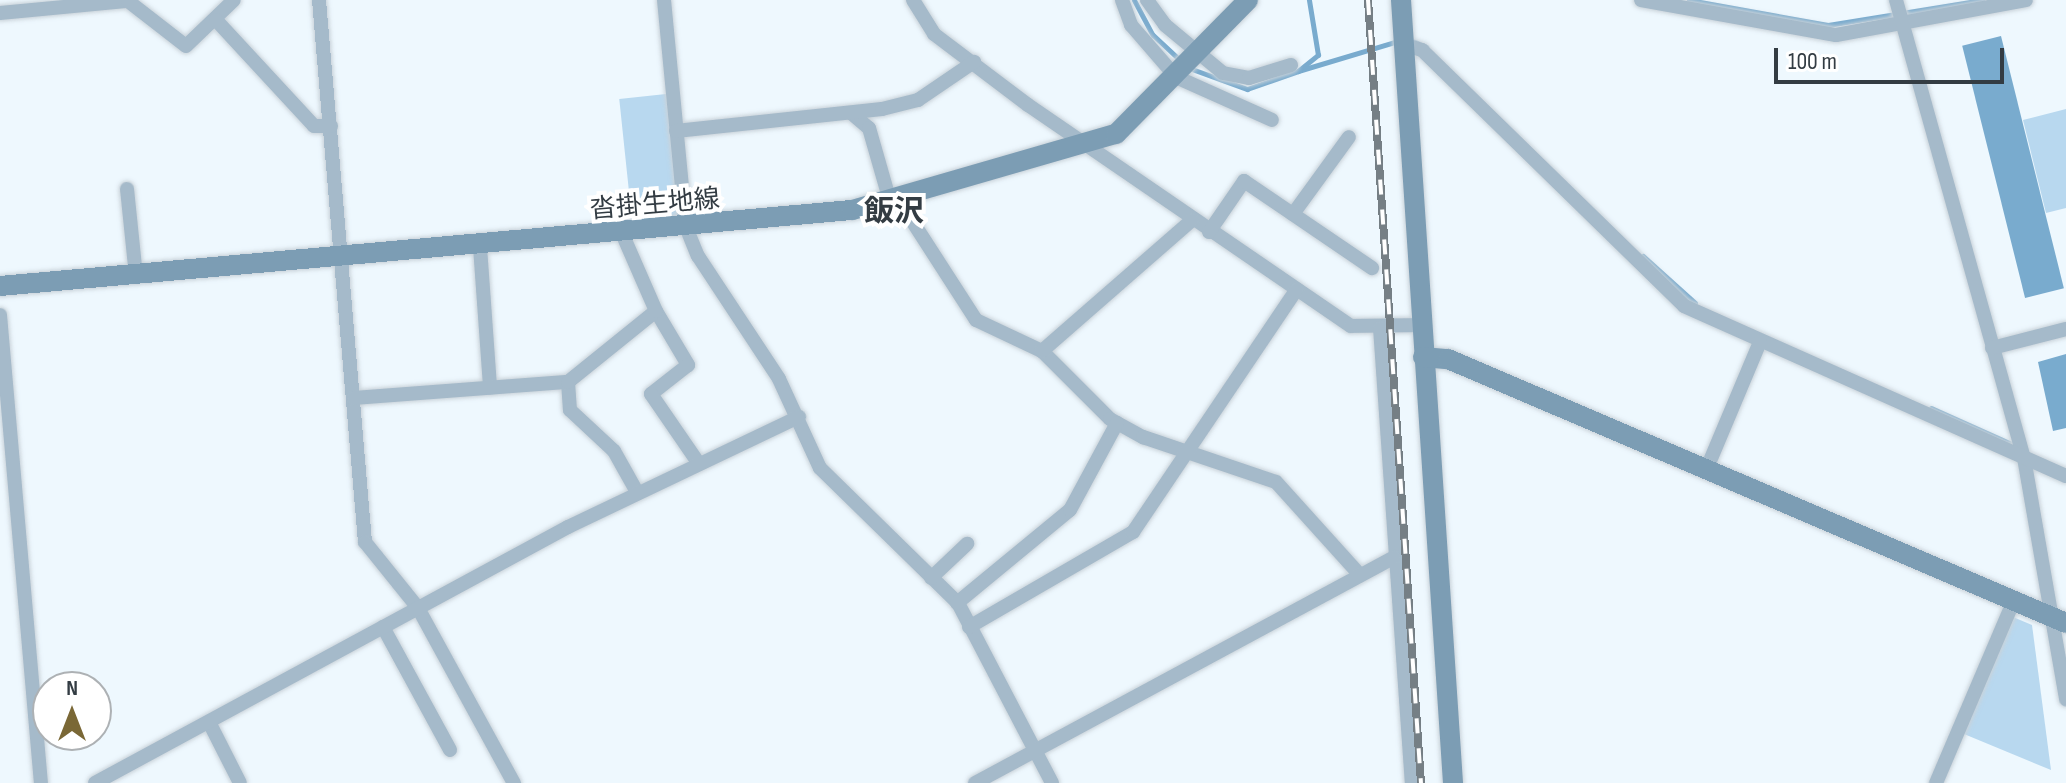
<!DOCTYPE html>
<html>
<head>
<meta charset="utf-8">
<style>
  body { margin:0 }
  #map { position:relative; width:2066px; height:783px; overflow:hidden; background:#eef8fe; font-family:"Sofia Sans Condensed","Noto Sans JP",sans-serif }
  div>[style] { position:absolute }
  [style*='--x'] { left:calc(var(--x)*1px); top:calc(var(--y)*1px); width:calc(var(--w)*1px); rotate:calc(var(--a)*1deg) }
  .green>* { inset:0; background:#b8d8ef; transform-origin:0 0 }
  .water>* { inset:0; background:#79abce; transform-origin:0 0 }
  .stream>* { height:5px; margin:-2.5px; padding:0 2.5px; transform-origin:2.5px; border-radius:2.5px; background:#79abce }
  .roads { filter:drop-shadow(0 0 2px #c9d2d9) drop-shadow(0 0 2px #c9d2d9) }
  .street>* { height:14px; margin:-7px; padding:0 7px; transform-origin:7px; border-radius:7px; background:#a5baca }
  .secondary>* { height:20px; margin:-10px; padding:0 10px; transform-origin:10px; border-radius:10px; background:#7c9db4 }
  .rail>* { height:8px; margin-top:-4px; transform-origin:0; background:repeating-linear-gradient(90deg,#fff 0 15px,#757f85 0 30px); box-sizing:border-box; border-block:2px solid #757f85 }
  span { translate:-50% -50%; white-space:nowrap; text-align:center; line-height:1.15; -webkit-text-stroke:8px #fff; paint-order:stroke }
  .street-label { font-size:26px; color:#333c43 }
  .quarter-label { font-size:30px; color:#333c43; font-weight:700 }
  .north { position:absolute; left:32px; top:671px; width:80px; height:80px; box-sizing:border-box; background:#fff; border:2px solid #adb1b4; border-radius:50%; rotate:0deg; font-size:22px; font-weight:700; line-height:32px; text-align:center; color:#333c43 }
  .north::after { content:''; display:block; margin:auto; width:28px; height:36px; background:#7a6836; clip-path:polygon(50% 0,100% 100%,50% 72%,0 100%) }
  .scale { position:absolute; left:1774px; top:48px; width:230px; height:36px; box-sizing:border-box; border:4px solid #333c43; border-top:0; padding-left:10px; font-size:24px; line-height:28px; white-space:nowrap; color:#333c43; -webkit-text-stroke:6px #fff; paint-order:stroke }
</style>
</head>
<body>
<div id="map">
  <div class="green">
    <div style="left:666px;top:94px;width:127px;height:47px;rotate:84deg"></div>
    <div style="clip-path:polygon(2066px 109px,2066px 208px,2046px 213px,2023px 120px)"></div>
    <div style="clip-path:polygon(2013px 617px,2032px 625px,2051px 770px,1964px 734px)"></div>
  </div>
  <div class="water">
    <div style="left:2001px;top:36px;width:260px;height:40px;rotate:76deg"></div>
    <div style="clip-path:polygon(2066px 354px,2066px 428px,2053px 431px,2038px 362px)"></div>
  </div>
  <div class="stream">
    <div style="--x:1134;--y:0;--w:40;--a:62"></div>
    <div style="--x:1153;--y:35;--w:40;--a:43"></div>
    <div style="--x:1689;--y:0;--w:141;--a:10.2"></div>
    <div style="--x:1828;--y:25;--w:156;--a:-9.2"></div>
    <div style="--x:1408;--y:39;--w:20;--a:24"></div>
    <div style="--x:1189;--y:68;--w:62;--a:19.9"></div>
    <div style="--x:1247;--y:89;--w:54;--a:-19.4"></div>
    <div style="--x:1298;--y:71;--w:26;--a:-39"></div>
    <div style="--x:1318;--y:55;--w:56;--a:-99.3"></div>
    <div style="--x:1298;--y:71;--w:104;--a:-16.7"></div>
    <div style="--x:1643;--y:256;--w:70;--a:42.1"></div>
    <div style="--x:1931;--y:408;--w:93;--a:24.1"></div>
  </div>
  <div class="roads">
    <div class="street">
      <div style="--x:319;--y:0;--w:544;--a:85.15"></div>
      <div style="--x:365;--y:542;--w:85;--a:51.2"></div>
      <div style="--x:418;--y:608;--w:200;--a:61.3"></div>
      <div style="--x:664;--y:0;--w:228;--a:84.5"></div>
      <div style="--x:686;--y:227;--w:31;--a:68"></div>
      <div style="--x:698;--y:256;--w:147;--a:56.6"></div>
      <div style="--x:779;--y:379;--w:98;--a:65.3"></div>
      <div style="--x:820;--y:468;--w:193;--a:44.4"></div>
      <div style="--x:958;--y:603;--w:203;--a:62.4"></div>
      <div style="--x:913;--y:0;--w:40;--a:58"></div>
      <div style="--x:934;--y:34;--w:118;--a:37.1"></div>
      <div style="--x:1028;--y:105;--w:391;--a:34.4"></div>
      <div style="--x:1351;--y:326;--w:69;--a:-0.8"></div>
      <div style="--x:1122;--y:0;--w:27;--a:70"></div>
      <div style="--x:1131;--y:25;--w:69;--a:49.1"></div>
      <div style="--x:1176;--y:77;--w:105;--a:24.1"></div>
      <div style="--x:1147;--y:0;--w:31;--a:54"></div>
      <div style="--x:1165;--y:25;--w:75;--a:39.6"></div>
      <div style="--x:1223;--y:73;--w:26;--a:11"></div>
      <div style="--x:1249;--y:78;--w:44;--a:-17.2"></div>
      <div style="--x:1641;--y:0;--w:198;--a:10.2"></div>
      <div style="--x:1836;--y:35;--w:193;--a:-10.4"></div>
      <div style="--x:1896;--y:0;--w:476;--a:74.4"></div>
      <div style="--x:2024;--y:458;--w:245;--a:80.1"></div>
      <div style="--x:0;--y:13;--w:129;--a:-5.4"></div>
      <div style="--x:128;--y:1;--w:73;--a:37.8"></div>
      <div style="--x:186;--y:46;--w:66;--a:-43.8"></div>
      <div style="--x:216;--y:20;--w:144;--a:47.2"></div>
      <div style="--x:314;--y:126;--w:17;--a:0"></div>
      <div style="--x:1403;--y:44;--w:20;--a:18"></div>
      <div style="--x:1422;--y:50;--w:366;--a:44.3"></div>
      <div style="--x:1684;--y:306;--w:418;--a:24"></div>
      <div style="--x:851;--y:113;--w:23;--a:40"></div>
      <div style="--x:869;--y:128;--w:76;--a:74"></div>
      <div style="--x:676;--y:131;--w:207;--a:-6.1"></div>
      <div style="--x:882;--y:109;--w:37;--a:-14"></div>
      <div style="--x:918;--y:100;--w:68;--a:-34.2"></div>
      <div style="--x:127;--y:189;--w:87;--a:84.1"></div>
      <div style="--x:898;--y:199;--w:144;--a:57.2"></div>
      <div style="--x:976;--y:320;--w:73;--a:25.2"></div>
      <div style="--x:1042;--y:351;--w:96;--a:45"></div>
      <div style="--x:1110;--y:419;--w:38;--a:29"></div>
      <div style="--x:1143;--y:437;--w:140;--a:18.7"></div>
      <div style="--x:1276;--y:482;--w:125;--a:47.9"></div>
      <div style="--x:1293;--y:214;--w:95;--a:-54"></div>
      <div style="--x:1209;--y:232;--w:62;--a:-55.5"></div>
      <div style="--x:1244;--y:181;--w:155;--a:34.2"></div>
      <div style="--x:480;--y:247;--w:141;--a:85.9"></div>
      <div style="--x:656;--y:311;--w:63;--a:59.3"></div>
      <div style="--x:688;--y:365;--w:47;--a:141.9"></div>
      <div style="--x:651;--y:394;--w:81;--a:55.5"></div>
      <div style="--x:0;--y:315;--w:470;--a:85"></div>
      <div style="--x:1380;--y:328;--w:456;--a:86"></div>
      <div style="--x:1992;--y:348;--w:76;--a:-14.4"></div>
      <div style="--x:1042;--y:351;--w:199;--a:-41.1"></div>
      <div style="--x:568;--y:382;--w:28;--a:86"></div>
      <div style="--x:570;--y:410;--w:60;--a:43"></div>
      <div style="--x:614;--y:451;--w:47;--a:60.7"></div>
      <div style="--x:354;--y:398;--w:215;--a:-4.3"></div>
      <div style="--x:568;--y:382;--w:113;--a:-38.9"></div>
      <div style="--x:656;--y:311;--w:85;--a:-113.6"></div>
      <div style="--x:1707;--y:468;--w:137;--a:-67.2"></div>
      <div style="--x:931;--y:578;--w:50;--a:-43.4"></div>
      <div style="--x:957;--y:603;--w:146;--a:-39.5"></div>
      <div style="--x:1070;--y:510;--w:99;--a:-61.6"></div>
      <div style="--x:383;--y:627;--w:140;--a:61.4"></div>
      <div style="--x:969;--y:627;--w:190;--a:-30.1"></div>
      <div style="--x:1133;--y:532;--w:292;--a:-56"></div>
      <div style="--x:209;--y:722;--w:68;--a:63.1"></div>
      <div style="--x:95;--y:783;--w:538;--a:-28.42"></div>
      <div style="--x:568;--y:527;--w:256;--a:-25.5"></div>
      <div style="--x:975;--y:783;--w:476;--a:-28.3"></div>
      <div style="--x:1936;--y:783;--w:199;--a:-66.9"></div>
    </div>
    <div class="secondary">
      <div style="--x:1401;--y:0;--w:785;--a:86.2"></div>
      <div style="--x:0;--y:286;--w:855;--a:-5.1"></div>
      <div style="--x:852;--y:210;--w:275;--a:-16.1"></div>
      <div style="--x:1116;--y:134;--w:188;--a:-45.4"></div>
      <div style="--x:1423;--y:357;--w:25;--a:5"></div>
      <div style="--x:1448;--y:359;--w:672;--a:23.13"></div>
    </div>
  </div>
  <div class="rail">
    <div style="--x:1368;--y:0;--w:785;--a:86.13"></div>
  </div>
  <div class="street-label">
    <span style="left:655px;top:205px;rotate:-5deg">沓掛生地線</span>
  </div>
  <div class="quarter-label">
    <span style="left:894px;top:212px">飯沢</span>
  </div>
  <div class="north">N</div>
  <div class="scale">100 m</div>
</div>
</body>
</html>
